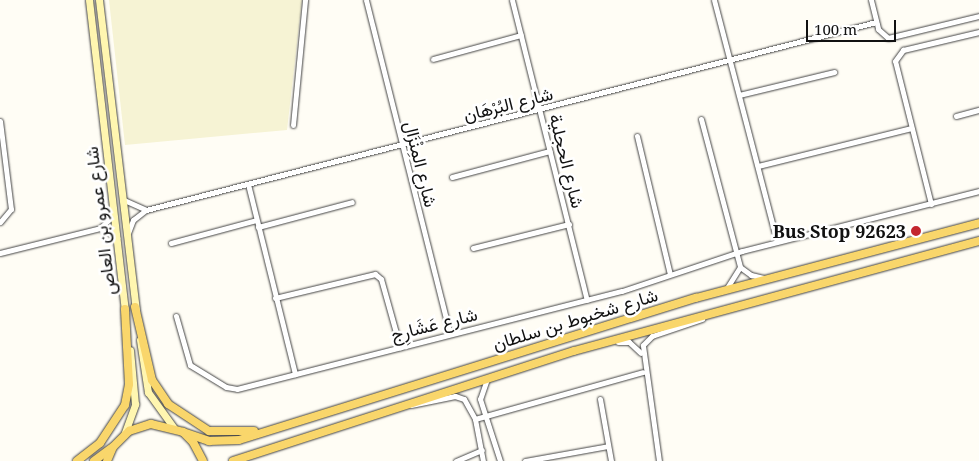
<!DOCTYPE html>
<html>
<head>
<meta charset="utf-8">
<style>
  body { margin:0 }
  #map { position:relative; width:979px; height:461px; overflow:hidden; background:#fffdf5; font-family:"Noto Serif",Vazirmatn,serif }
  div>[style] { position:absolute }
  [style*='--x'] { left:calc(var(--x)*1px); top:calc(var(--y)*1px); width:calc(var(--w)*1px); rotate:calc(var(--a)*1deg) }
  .farmland>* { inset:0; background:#f6f3d4 }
  .roads { filter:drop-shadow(0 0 1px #444) drop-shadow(0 0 1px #444) }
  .minor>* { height:5px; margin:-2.5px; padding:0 2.5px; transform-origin:2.5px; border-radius:2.5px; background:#fff }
  .secondary>* { height:7px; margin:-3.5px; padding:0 3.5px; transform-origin:3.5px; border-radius:3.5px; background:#fff6b0 }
  .primary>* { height:8px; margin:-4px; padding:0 4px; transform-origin:4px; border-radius:4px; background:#f9d66b }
  .dots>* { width:14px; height:14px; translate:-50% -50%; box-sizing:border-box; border:2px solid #fff; border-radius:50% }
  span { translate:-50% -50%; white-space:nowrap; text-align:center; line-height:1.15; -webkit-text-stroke:5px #fff; paint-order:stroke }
  .street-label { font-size:18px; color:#111 }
  .poi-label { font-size:18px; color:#111; font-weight:700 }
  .right { translate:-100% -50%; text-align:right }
  .scale { position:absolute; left:806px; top:20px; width:90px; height:22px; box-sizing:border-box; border:2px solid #111; border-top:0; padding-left:6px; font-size:15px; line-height:18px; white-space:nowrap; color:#111; -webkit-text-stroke:4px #fff; paint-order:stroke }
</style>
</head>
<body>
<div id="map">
  <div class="farmland">
    <div style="clip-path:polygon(109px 0,302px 0,287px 130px,125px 145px)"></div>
  </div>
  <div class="roads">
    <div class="minor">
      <div style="--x:366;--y:0;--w:344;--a:75.9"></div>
      <div style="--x:512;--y:0;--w:309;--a:76"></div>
      <div style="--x:714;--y:0;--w:249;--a:75.4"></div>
      <div style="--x:871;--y:0;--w:30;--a:76"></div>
      <div style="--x:878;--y:29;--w:13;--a:42"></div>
      <div style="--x:888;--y:38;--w:94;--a:-13.6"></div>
      <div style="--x:433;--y:59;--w:91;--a:-15.3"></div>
      <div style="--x:739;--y:95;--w:98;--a:-13.6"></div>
      <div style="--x:956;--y:116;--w:24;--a:-15"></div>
      <div style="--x:701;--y:119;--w:153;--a:75.2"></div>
      <div style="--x:740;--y:267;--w:26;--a:122"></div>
      <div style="--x:0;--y:121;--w:89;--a:82.9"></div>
      <div style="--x:11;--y:209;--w:17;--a:130"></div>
      <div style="--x:293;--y:125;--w:126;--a:-84.5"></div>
      <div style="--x:637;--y:136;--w:142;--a:76.6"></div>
      <div style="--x:758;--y:166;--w:158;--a:-13.9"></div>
      <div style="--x:452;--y:177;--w:101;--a:-14.9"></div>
      <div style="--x:248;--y:184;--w:196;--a:76.1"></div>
      <div style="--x:124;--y:200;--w:24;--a:24"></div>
      <div style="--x:931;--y:204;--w:147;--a:-104.1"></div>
      <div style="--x:895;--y:61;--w:14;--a:-54"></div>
      <div style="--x:903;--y:50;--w:78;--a:-13.3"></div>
      <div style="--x:258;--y:227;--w:97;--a:-14.9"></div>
      <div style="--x:100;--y:228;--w:20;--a:30"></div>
      <div style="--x:128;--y:233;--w:14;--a:-69"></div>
      <div style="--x:133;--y:220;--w:16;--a:-38"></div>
      <div style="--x:146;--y:210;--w:754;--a:-14.44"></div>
      <div style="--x:171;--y:243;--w:88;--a:-15.1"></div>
      <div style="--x:473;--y:248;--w:99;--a:-14"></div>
      <div style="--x:0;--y:253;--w:103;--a:-14"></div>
      <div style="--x:100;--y:228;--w:19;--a:-43"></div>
      <div style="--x:740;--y:267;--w:14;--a:36"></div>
      <div style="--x:751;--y:275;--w:13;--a:13"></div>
      <div style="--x:275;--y:298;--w:103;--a:-13.5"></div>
      <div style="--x:375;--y:274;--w:8;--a:40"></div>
      <div style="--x:381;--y:279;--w:71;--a:74.4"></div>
      <div style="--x:176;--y:316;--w:51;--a:74.1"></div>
      <div style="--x:190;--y:365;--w:42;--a:31.4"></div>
      <div style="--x:226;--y:387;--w:11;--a:10"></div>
      <div style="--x:237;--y:389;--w:397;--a:-14.3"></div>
      <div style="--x:622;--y:291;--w:126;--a:-18.4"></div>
      <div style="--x:742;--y:251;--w:244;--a:-14.2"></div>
      <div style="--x:618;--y:342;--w:11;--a:0"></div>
      <div style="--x:629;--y:342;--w:16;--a:43"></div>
      <div style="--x:487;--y:379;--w:21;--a:109"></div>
      <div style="--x:480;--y:399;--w:65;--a:72.1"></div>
      <div style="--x:600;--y:399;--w:63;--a:79.9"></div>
      <div style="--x:411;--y:405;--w:45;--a:-11.6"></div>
      <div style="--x:455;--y:396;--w:9;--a:18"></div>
      <div style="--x:464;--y:399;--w:23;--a:61"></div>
      <div style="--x:475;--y:419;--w:43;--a:79.2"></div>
      <div style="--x:475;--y:419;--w:174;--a:-15.6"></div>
      <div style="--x:456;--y:461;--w:28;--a:-23"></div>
      <div style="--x:525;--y:461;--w:84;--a:-10.2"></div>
      <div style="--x:659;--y:461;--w:117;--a:-97.9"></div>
      <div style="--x:643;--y:345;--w:13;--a:-45"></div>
      <div style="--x:652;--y:336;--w:53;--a:-18.8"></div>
    </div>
    <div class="secondary">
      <div style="--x:89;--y:0;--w:314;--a:83.4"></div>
      <div style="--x:99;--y:0;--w:314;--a:83.2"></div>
      <div style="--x:140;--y:340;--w:53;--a:81.3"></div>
      <div style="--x:148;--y:392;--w:44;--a:54.2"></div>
      <div style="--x:124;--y:435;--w:33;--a:-70"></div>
      <div style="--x:135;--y:404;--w:54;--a:-95.3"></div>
    </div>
    <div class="primary">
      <div style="--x:135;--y:307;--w:75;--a:76.9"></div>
      <div style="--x:152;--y:380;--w:29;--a:56"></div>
      <div style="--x:168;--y:404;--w:49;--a:33.4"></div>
      <div style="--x:209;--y:431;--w:45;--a:0"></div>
      <div style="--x:183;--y:432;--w:28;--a:19"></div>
      <div style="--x:209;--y:441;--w:30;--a:-2"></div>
      <div style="--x:239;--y:440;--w:479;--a:-17.3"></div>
      <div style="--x:696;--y:298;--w:293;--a:-14.8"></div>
      <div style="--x:77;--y:461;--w:29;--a:-38"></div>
      <div style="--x:100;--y:443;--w:45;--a:-56.7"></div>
      <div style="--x:125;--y:405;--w:21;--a:-79"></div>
      <div style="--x:129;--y:384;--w:75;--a:-93.1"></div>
      <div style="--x:94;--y:461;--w:21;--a:-37"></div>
      <div style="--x:107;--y:461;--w:15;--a:-67"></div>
      <div style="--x:113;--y:447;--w:23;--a:-45"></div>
      <div style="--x:129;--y:431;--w:23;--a:-18"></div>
      <div style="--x:151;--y:424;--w:33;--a:14"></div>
      <div style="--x:183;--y:432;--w:14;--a:45"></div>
      <div style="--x:193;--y:442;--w:21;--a:62"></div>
      <div style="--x:233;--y:461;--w:358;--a:-17.9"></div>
      <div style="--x:574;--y:351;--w:420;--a:-15.2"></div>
    </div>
  </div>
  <div class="dots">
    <div style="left:916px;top:231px;background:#c4262e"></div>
  </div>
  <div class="street-label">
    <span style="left:508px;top:104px;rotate:-14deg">شارع البُرْهَان</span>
    <span style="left:567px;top:161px;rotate:76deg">شارع الحجلية</span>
    <span style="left:421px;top:164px;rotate:76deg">شارع المِنْزَال</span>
    <span style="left:100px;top:221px;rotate:-97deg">شارع عمرو بن العاص</span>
    <span style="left:575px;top:319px;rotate:-17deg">شارع شخبوط بن سلطان</span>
    <span style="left:434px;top:324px;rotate:-14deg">شارع عَشَارِج</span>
  </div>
  <div class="poi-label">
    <span class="right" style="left:906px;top:231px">Bus Stop 92623</span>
  </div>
  <div class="scale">100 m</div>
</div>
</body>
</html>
